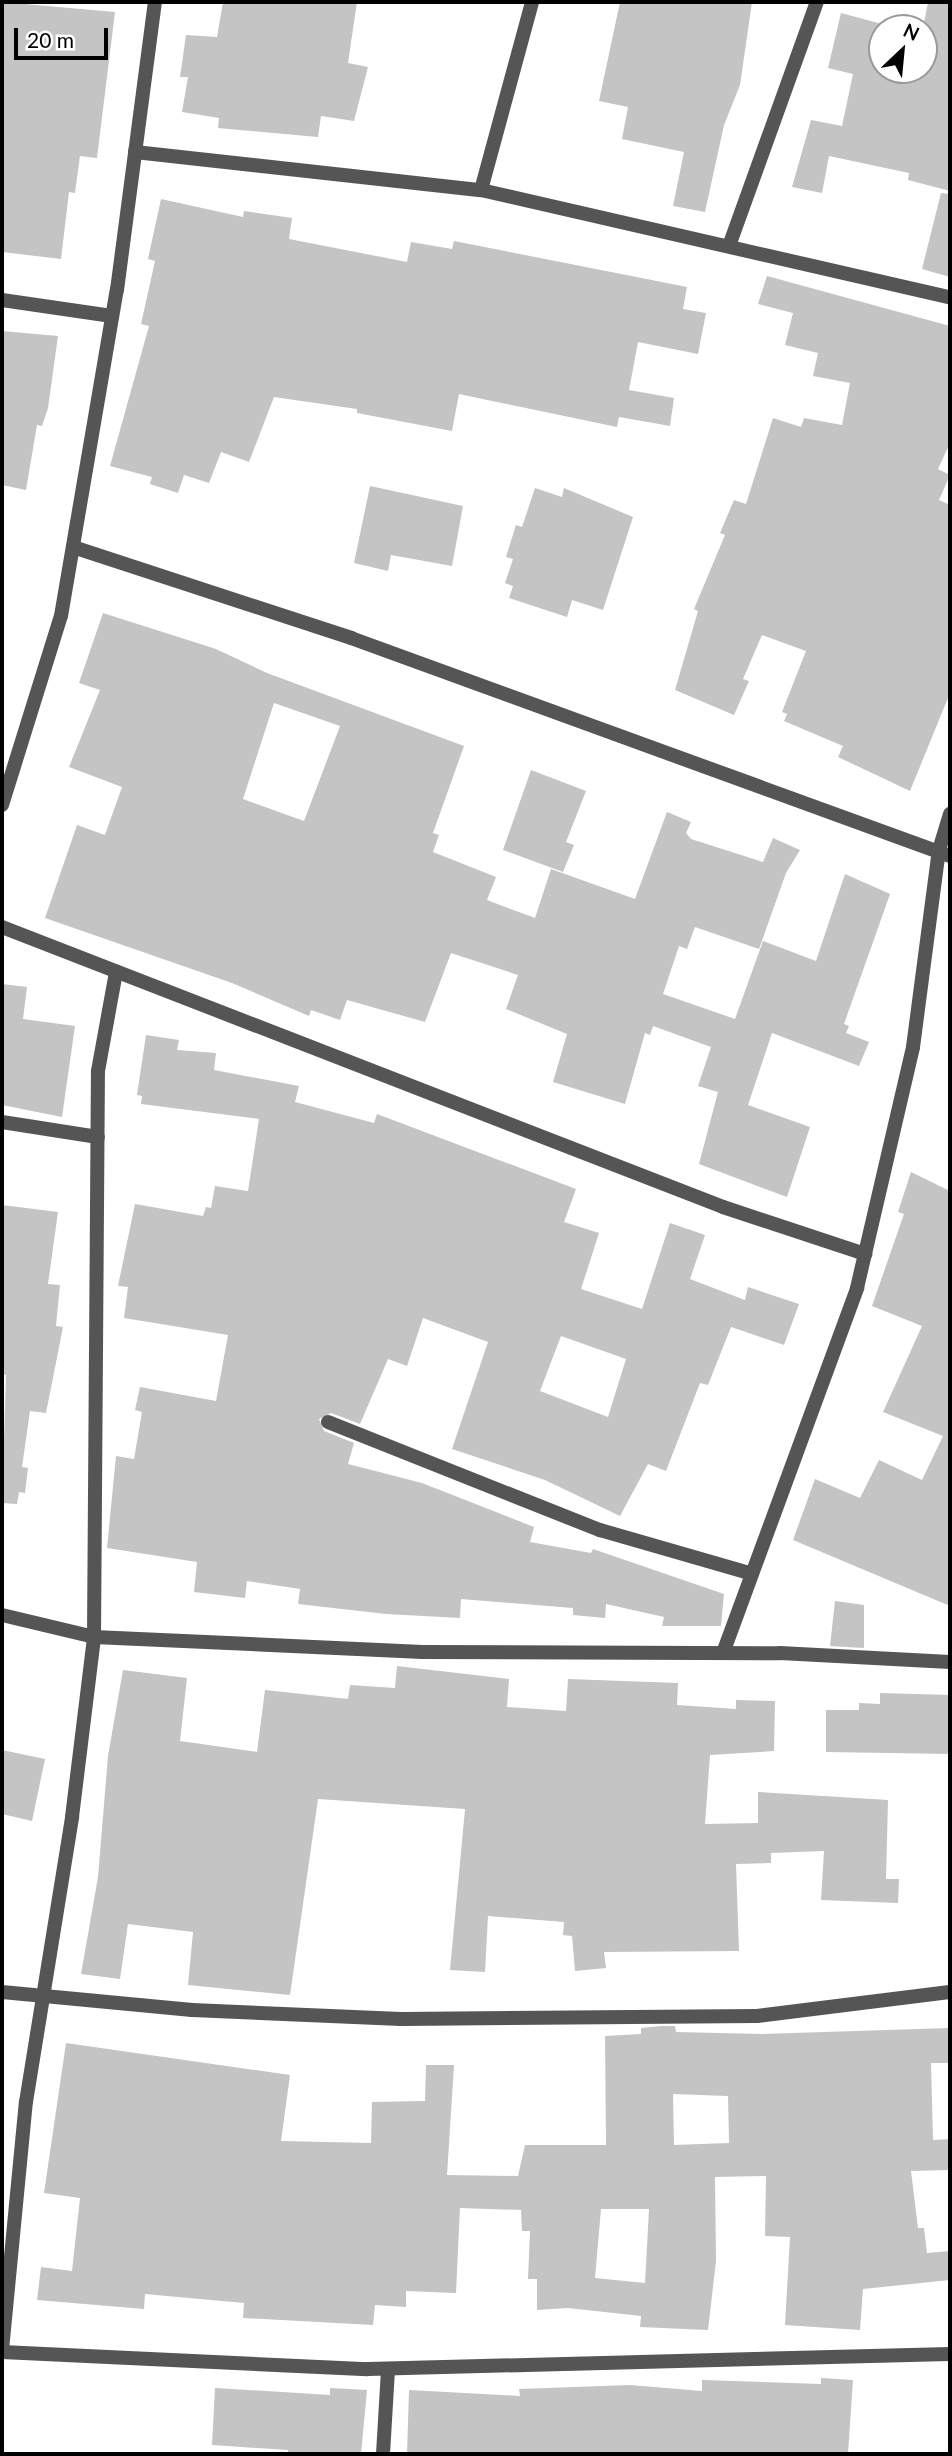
<!DOCTYPE html>
<html>
<head>
<meta charset="utf-8">
<style>
  body { margin:0 }
  #map { position:relative; width:952px; height:2456px; overflow:hidden; background:#fff; font-family:Lato,sans-serif }
  div>[style] { position:absolute }
  [style*='--x'] { left:calc(var(--x)*1px); top:calc(var(--y)*1px); width:calc(var(--w)*1px); rotate:calc(var(--a)*1deg) }
  .building>* { inset:0; background:#c4c4c4 }
  .minor>* { height:14px; margin:-7px; padding:0 7px; transform-origin:7px; border-radius:7px; background:#555 }
  span { translate:-50% -50%; white-space:nowrap; text-align:center; line-height:1.15; -webkit-text-stroke:7px #fff; paint-order:stroke }
  .frame { position:absolute; inset:0; border:4px solid #000; pointer-events:none }
  .north { position:absolute; left:868px; top:14px; width:70px; height:70px; box-sizing:border-box; background:#fff; border:2px solid #999; border-radius:50%; rotate:26deg; font-size:19px; font-weight:700; line-height:28px; text-align:center; color:#000 }
  .north::after { content:''; display:block; margin:auto; width:24px; height:32px; background:#000; clip-path:polygon(50% 0,100% 100%,50% 72%,0 100%) }
  .scale { position:absolute; left:14px; top:28px; width:94px; height:32px; box-sizing:border-box; border:4px solid #000; border-top:0; padding-left:9px; font-size:21px; line-height:24px; white-space:nowrap; color:#000; -webkit-text-stroke:5px #fff; paint-order:stroke }
</style>
</head>
<body>
<div id="map">
  <div class="building">
    <div style="clip-path:polygon(2px 2px,115px 12px,97px 158px,80px 156px,75px 193px,69px 192px,61px 259px,2px 252px)"></div>
    <div style="clip-path:polygon(223px 2px,357px 2px,348px 63px,368px 67px,354px 121px,321px 116px,318px 137px,218px 128px,219px 118px,182px 112px,188px 77px,180px 77px,186px 35px,217px 37px)"></div>
    <div style="clip-path:polygon(620px 2px,752px 2px,740px 85px,724px 125px,705px 212px,673px 206px,684px 152px,622px 139px,628px 107px,599px 101px)"></div>
    <div style="clip-path:polygon(928px 2px,950px 2px,950px 191px,908px 180px,909px 173px,829px 156px,822px 193px,792px 187px,811px 120px,842px 126px,853px 74px,828px 68px,841px 13px,897px 28px,882px 28px,882px 70px,924px 70px,923px 28px)"></div>
    <div style="clip-path:polygon(941px 193px,950px 194px,950px 277px,922px 269px)"></div>
    <div style="clip-path:polygon(161px 199px,243px 217px,244px 211px,292px 218px,289px 239px,407px 262px,411px 242px,452px 249px,454px 241px,687px 287px,683px 309px,706px 313px,698px 354px,638px 342px,629px 390px,674px 398px,670px 426px,619px 417px,617px 427px,459px 394px,452px 431px,357px 413px,357px 409px,274px 397px,249px 462px,221px 452px,209px 483px,184px 475px,178px 493px,150px 484px,152px 477px,110px 466px,149px 326px,141px 324px,155px 261px,148px 259px)"></div>
    <div style="clip-path:polygon(767px 276px,950px 326px,950px 443px,938px 469px,950px 475px,939px 500px,950px 505px,950px 693px,910px 791px,838px 757px,843px 746px,784px 721px,787px 714px,782px 712px,806px 651px,762px 635px,743px 679px,749px 681px,734px 715px,675px 690px,698px 611px,694px 609px,725px 535px,720px 533px,734px 500px,746px 504px,773px 418px,801px 427px,804px 418px,842px 425px,850px 383px,813px 376px,818px 353px,785px 345px,793px 313px,758px 304px)"></div>
    <div style="clip-path:polygon(2px 331px,58px 336px,48px 408px,42px 426px,37px 425px,26px 490px,2px 485px)"></div>
    <div style="clip-path:polygon(370px 486px,463px 506px,452px 566px,391px 555px,388px 571px,354px 563px)"></div>
    <div style="clip-path:polygon(535px 488px,562px 497px,564px 488px,633px 517px,603px 610px,572px 600px,567px 617px,509px 598px,513px 586px,505px 583px,513px 559px,506px 557px,516px 525px,522px 527px)"></div>
    <div style="clip-path:polygon(evenodd,103px 613px,216px 649px,267px 673px,464px 746px,433px 833px,439px 835px,433px 852px,496px 877px,487px 900px,535px 918px,551px 869px,635px 899px,667px 812px,691px 822px,686px 833px,691px 839px,763px 862px,773px 838px,800px 850px,786px 873px,759px 949px,695px 927px,687px 949px,679px 946px,663px 994px,735px 1019px,763px 941px,816px 961px,845px 874px,890px 894px,844px 1024px,849px 1026px,846px 1033px,869px 1042px,859px 1066px,772px 1033px,748px 1105px,810px 1127px,787px 1197px,699px 1164px,718px 1092px,698px 1086px,711px 1047px,653px 1026px,650px 1035px,645px 1033px,625px 1104px,553px 1082px,567px 1034px,506px 1009px,518px 975px,451px 953px,425px 1022px,347px 1000px,340px 1020px,311px 1010px,309px 1016px,232px 983px,45px 918px,77px 825px,105px 835px,122px 787px,69px 767px,100px 690px,79px 683px,103px 613px,274px 703px,340px 726px,304px 821px,243px 799px,274px 703px)"></div>
    <div style="clip-path:polygon(531px 770px,586px 791px,566px 842px,574px 845px,563px 872px,503px 850px)"></div>
    <div style="clip-path:polygon(2px 984px,27px 987px,23px 1019px,75px 1026px,62px 1117px,2px 1105px)"></div>
    <div style="clip-path:polygon(evenodd,146px 1035px,179px 1040px,177px 1050px,216px 1053px,214px 1070px,299px 1086px,295px 1102px,374px 1123px,377px 1114px,576px 1189px,564px 1222px,599px 1233px,581px 1289px,642px 1309px,670px 1223px,705px 1235px,690px 1279px,745px 1300px,748px 1287px,799px 1304px,784px 1345px,731px 1327px,708px 1385px,700px 1383px,666px 1471px,648px 1464px,620px 1516px,545px 1480px,452px 1449px,488px 1342px,423px 1318px,407px 1366px,388px 1359px,360px 1424px,331px 1413px,319px 1419px,324px 1431px,354px 1443px,348px 1464px,422px 1483px,534px 1527px,530px 1542px,591px 1553px,593px 1549px,724px 1594px,721px 1626px,662px 1626px,664px 1617px,606px 1604px,605px 1618px,573px 1615px,573px 1608px,461px 1599px,460px 1618px,386px 1614px,298px 1604px,300px 1589px,247px 1581px,245px 1598px,194px 1592px,197px 1562px,107px 1548px,116px 1456px,134px 1459px,142px 1412px,135px 1410px,140px 1387px,216px 1401px,228px 1335px,124px 1318px,128px 1287px,118px 1286px,135px 1204px,203px 1216px,206px 1207px,211px 1208px,215px 1186px,248px 1191px,259px 1119px,141px 1104px,142px 1096px,137px 1095px,146px 1035px,561px 1336px,626px 1359px,608px 1417px,540px 1391px,561px 1336px)"></div>
    <div style="clip-path:polygon(911px 1172px,950px 1191px,950px 1606px,793px 1540px,815px 1479px,860px 1498px,879px 1460px,922px 1480px,943px 1436px,883px 1412px,922px 1326px,872px 1306px,904px 1214px,898px 1212px)"></div>
    <div style="clip-path:polygon(2px 1205px,58px 1212px,48px 1284px,60px 1285px,56px 1326px,63px 1327px,46px 1413px,30px 1411px,22px 1467px,28px 1468px,25px 1493px,19px 1492px,17px 1504px,2px 1503px,6px 1375px,2px 1374px)"></div>
    <div style="clip-path:polygon(835px 1601px,864px 1605px,864px 1648px,830px 1646px)"></div>
    <div style="clip-path:polygon(397px 1666px,509px 1679px,507px 1707px,566px 1711px,568px 1679px,678px 1683px,677px 1705px,736px 1709px,736px 1700px,775px 1701px,774px 1751px,710px 1755px,705px 1824px,758px 1823px,758px 1792px,888px 1800px,886px 1879px,899px 1879px,898px 1903px,821px 1900px,824px 1851px,771px 1853px,771px 1863px,736px 1864px,739px 1951px,604px 1952px,606px 1968px,575px 1971px,572px 1936px,563px 1935px,564px 1922px,488px 1916px,485px 1972px,450px 1970px,465px 1809px,318px 1799px,290px 1995px,188px 1985px,193px 1932px,128px 1924px,120px 1979px,81px 1974px,98px 1877px,108px 1756px,123px 1670px,187px 1678px,180px 1741px,257px 1752px,265px 1690px,348px 1699px,350px 1685px,395px 1688px)"></div>
    <div style="clip-path:polygon(880px 1693px,950px 1695px,950px 1754px,826px 1752px,826px 1710px,859px 1710px,859px 1703px,880px 1704px)"></div>
    <div style="clip-path:polygon(2px 1750px,45px 1759px,32px 1821px,2px 1814px)"></div>
    <div style="clip-path:polygon(evenodd,662px 2026px,675px 2026px,676px 2032px,762px 2034px,950px 2028px,950px 2063px,931px 2063px,933px 2140px,950px 2139px,950px 2170px,911px 2171px,918px 2228px,924px 2228px,927px 2253px,950px 2251px,950px 2280px,863px 2289px,860px 2330px,785px 2325px,790px 2237px,765px 2236px,766px 2176px,715px 2177px,716px 2261px,708px 2330px,640px 2327px,641px 2316px,568px 2308px,537px 2310px,537px 2279px,528px 2279px,530px 2231px,522px 2231px,521px 2210px,460px 2208px,456px 2293px,406px 2291px,406px 2307px,375px 2305px,373px 2325px,243px 2318px,244px 2303px,145px 2294px,144px 2309px,37px 2300px,41px 2267px,72px 2271px,80px 2198px,44px 2193px,66px 2043px,290px 2075px,281px 2141px,371px 2143px,372px 2102px,425px 2101px,426px 2065px,454px 2065px,447px 2175px,518px 2176px,525px 2145px,606px 2145px,605px 2036px,641px 2034px,641px 2028px,662px 2026px,673px 2094px,728px 2096px,729px 2143px,674px 2145px,673px 2094px,662px 2026px,601px 2209px,649px 2209px,645px 2283px,595px 2278px,601px 2209px)"></div>
    <div style="clip-path:polygon(821px 2378px,853px 2380px,848px 2454px,407px 2454px,409px 2390px,520px 2396px,519px 2389px,630px 2385px,702px 2391px,702px 2380px,821px 2384px)"></div>
    <div style="clip-path:polygon(215px 2388px,330px 2395px,330px 2388px,367px 2390px,361px 2454px,288px 2454px,288px 2450px,212px 2445px)"></div>
  </div>
  <div class="minor">
    <div style="--x:135;--y:152;--w:348;--a:6.3"></div>
    <div style="--x:481;--y:190;--w:481;--a:12.9"></div>
    <div style="--x:481;--y:190;--w:195;--a:-74.8"></div>
    <div style="--x:729;--y:246;--w:259;--a:-70.2"></div>
    <div style="--x:2;--y:300;--w:111;--a:8.3"></div>
    <div style="--x:73;--y:547;--w:293;--a:18.1"></div>
    <div style="--x:351;--y:638;--w:637;--a:20"></div>
    <div style="--x:2;--y:805;--w:198;--a:-72.7"></div>
    <div style="--x:61;--y:616;--w:331;--a:-80.3"></div>
    <div style="--x:117;--y:290;--w:290;--a:-82.5"></div>
    <div style="--x:2;--y:927;--w:773;--a:21.22"></div>
    <div style="--x:723;--y:1207;--w:150;--a:18.3"></div>
    <div style="--x:2;--y:1122;--w:97;--a:8.9"></div>
    <div style="--x:328;--y:1422;--w:293;--a:21.7"></div>
    <div style="--x:600;--y:1530;--w:158;--a:16.1"></div>
    <div style="--x:2;--y:1615;--w:95;--a:13.4"></div>
    <div style="--x:94;--y:1637;--w:329;--a:2.6"></div>
    <div style="--x:423;--y:1652;--w:357;--a:0.2"></div>
    <div style="--x:780;--y:1653;--w:170;--a:3"></div>
    <div style="--x:723;--y:1653;--w:389;--a:-69.8"></div>
    <div style="--x:857;--y:1288;--w:247;--a:-76.9"></div>
    <div style="--x:913;--y:1047;--w:199;--a:-82.5"></div>
    <div style="--x:939;--y:850;--w:38;--a:-73"></div>
    <div style="--x:2;--y:1992;--w:191;--a:5.4"></div>
    <div style="--x:192;--y:2010;--w:209;--a:2.5"></div>
    <div style="--x:401;--y:2019;--w:356;--a:-0.5"></div>
    <div style="--x:757;--y:2016;--w:194;--a:-7.1"></div>
    <div style="--x:2;--y:2350;--w:249;--a:-84.5"></div>
    <div style="--x:26;--y:2102;--w:289;--a:-80.8"></div>
    <div style="--x:72;--y:1817;--w:181;--a:-83"></div>
    <div style="--x:94;--y:1637;--w:566;--a:-89.6"></div>
    <div style="--x:98;--y:1071;--w:101;--a:-79.7"></div>
    <div style="--x:2;--y:2352;--w:366;--a:2.7"></div>
    <div style="--x:368;--y:2369;--w:582;--a:-1.48"></div>
    <div style="--x:383;--y:2454;--w:85;--a:-86.6"></div>
  </div>
  <div class="frame"></div>
  <div class="north">N</div>
  <div class="scale">20 m</div>
</div>
</body>
</html>
